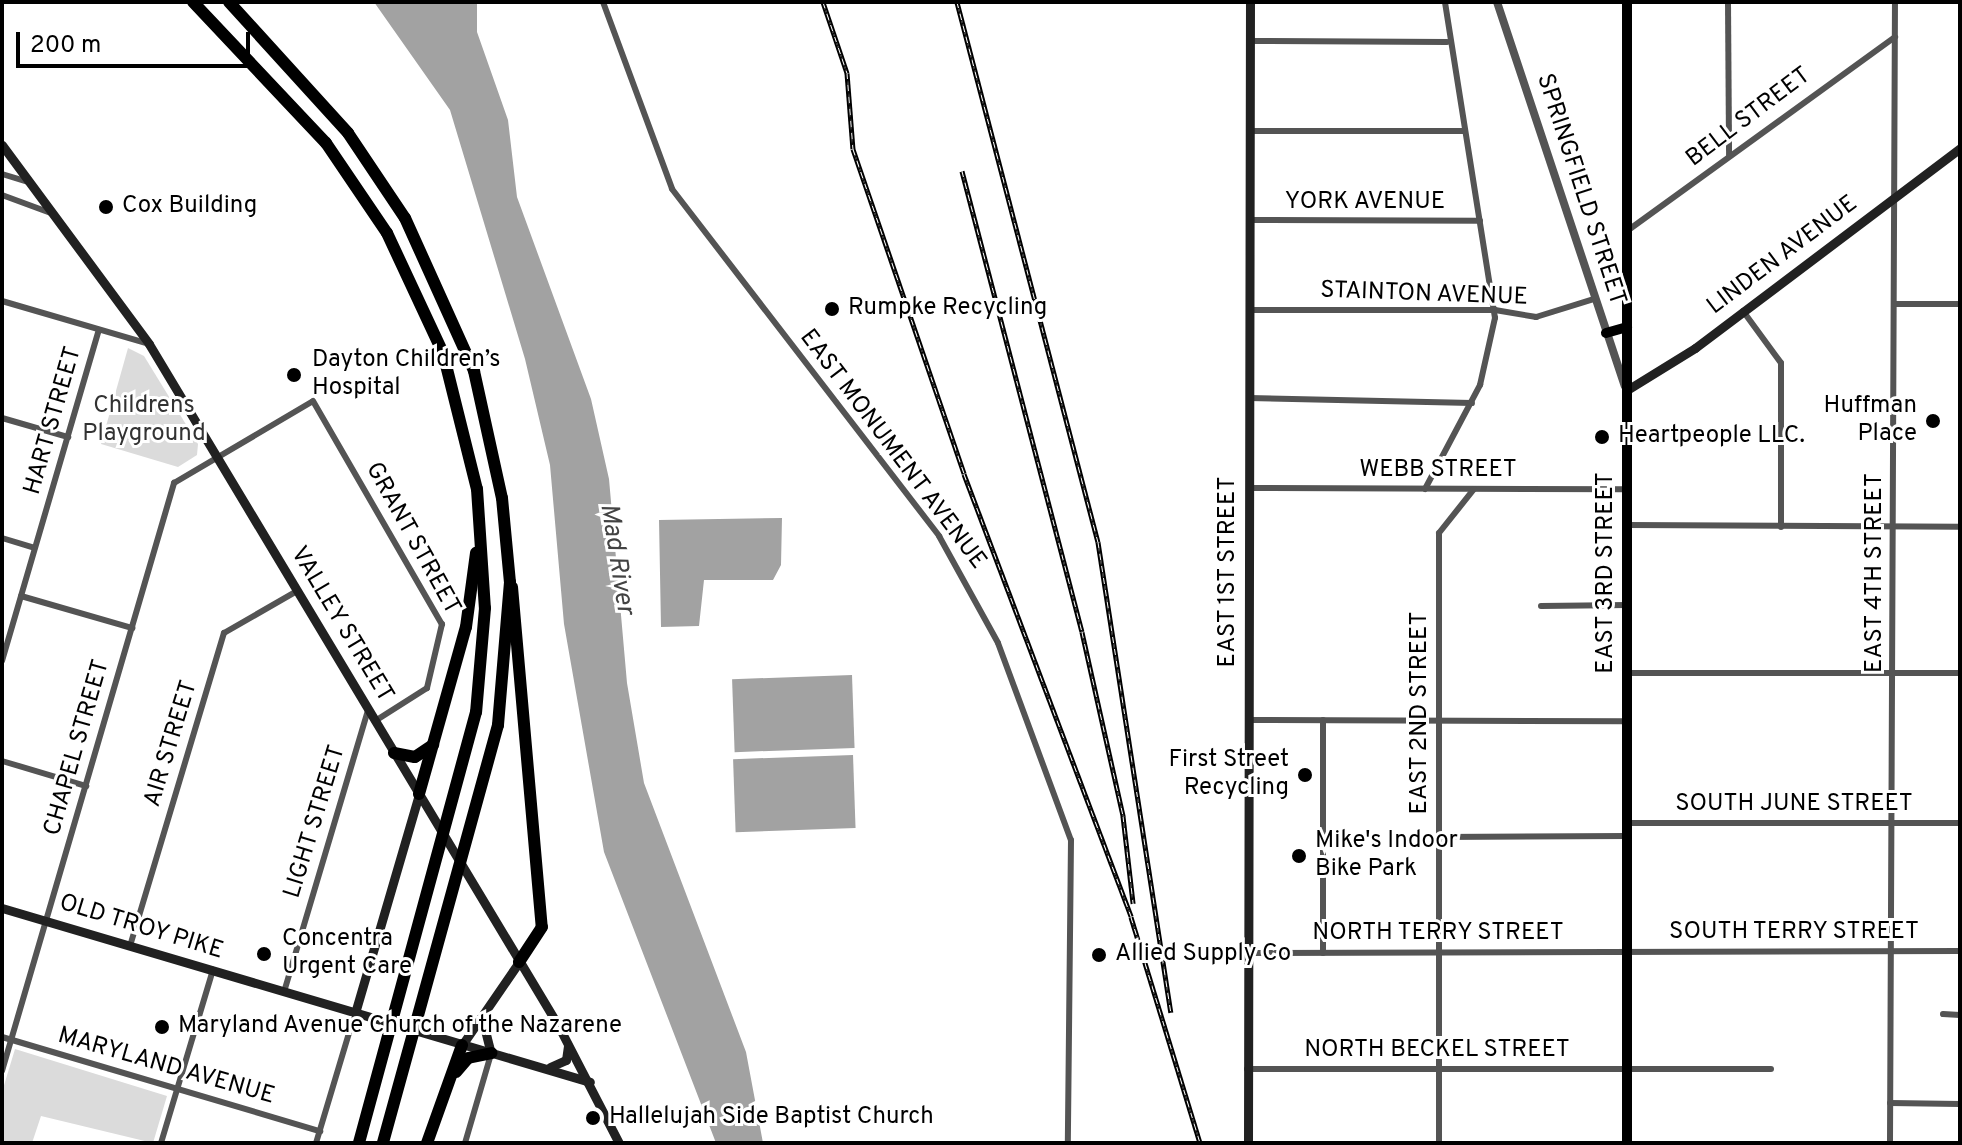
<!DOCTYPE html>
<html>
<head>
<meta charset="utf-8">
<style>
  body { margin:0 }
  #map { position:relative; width:1962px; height:1145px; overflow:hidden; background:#fff; font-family:Overpass,sans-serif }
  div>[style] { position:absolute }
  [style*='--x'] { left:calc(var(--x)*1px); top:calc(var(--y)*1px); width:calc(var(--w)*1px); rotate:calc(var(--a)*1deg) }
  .green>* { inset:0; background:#dbdbdb }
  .water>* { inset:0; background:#a2a2a2; transform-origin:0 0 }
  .minor>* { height:6px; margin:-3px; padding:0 3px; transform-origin:3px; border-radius:3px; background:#545454 }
  .tertiary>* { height:8px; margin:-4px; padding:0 4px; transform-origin:4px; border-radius:4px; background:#545454 }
  .secondary>* { height:9px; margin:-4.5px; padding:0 4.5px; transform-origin:4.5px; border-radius:4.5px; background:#212121 }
  .primary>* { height:10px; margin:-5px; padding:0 5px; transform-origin:5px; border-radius:5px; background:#000 }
  .motorway>* { height:12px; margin:-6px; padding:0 6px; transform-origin:6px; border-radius:6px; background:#000 }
  .rail>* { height:5px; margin-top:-2.5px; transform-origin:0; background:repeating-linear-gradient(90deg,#fff 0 6px,#000 0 12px); box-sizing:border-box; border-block:2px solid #000 }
  .dots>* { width:22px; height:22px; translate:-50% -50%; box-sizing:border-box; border:4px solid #fff; border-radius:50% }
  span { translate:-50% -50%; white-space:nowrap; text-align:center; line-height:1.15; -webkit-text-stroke:6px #fff; paint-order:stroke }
  .street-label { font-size:24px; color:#000 }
  .poi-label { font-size:24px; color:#000 }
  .left { translate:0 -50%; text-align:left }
  .right { translate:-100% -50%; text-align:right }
  .park-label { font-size:24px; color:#323232 }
  .water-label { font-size:26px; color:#434343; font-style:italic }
  .frame { position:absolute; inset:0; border:4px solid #000; pointer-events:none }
  .scale { position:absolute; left:16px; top:32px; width:234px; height:36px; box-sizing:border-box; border:4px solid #000; border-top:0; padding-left:10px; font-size:24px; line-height:28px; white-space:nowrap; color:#000; -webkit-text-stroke:6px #fff; paint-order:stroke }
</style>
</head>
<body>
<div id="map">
  <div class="green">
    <div style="clip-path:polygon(128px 348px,144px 356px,198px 444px,197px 455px,178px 467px,101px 444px)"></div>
    <div style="clip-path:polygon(15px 1049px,167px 1096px,153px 1143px,41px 1116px,32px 1143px,2px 1143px,2px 1092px)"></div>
  </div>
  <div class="water">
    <div style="clip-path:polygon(374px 2px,477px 2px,477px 32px,508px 120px,517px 197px,591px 399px,609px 479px,627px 683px,644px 783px,746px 1052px,763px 1143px,716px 1143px,604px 852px,564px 624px,550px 465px,525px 359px,450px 110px)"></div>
    <div style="clip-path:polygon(782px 518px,781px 565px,773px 580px,704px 580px,699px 626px,661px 627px,659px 520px)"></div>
    <div style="left:852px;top:675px;width:73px;height:120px;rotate:88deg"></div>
    <div style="left:853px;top:755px;width:73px;height:120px;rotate:88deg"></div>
  </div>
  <div class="minor">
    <div style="--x:603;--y:2;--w:199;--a:69.7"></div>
    <div style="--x:672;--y:189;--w:438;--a:52.4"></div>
    <div style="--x:939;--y:536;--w:122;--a:61.1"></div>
    <div style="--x:998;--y:643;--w:210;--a:69.7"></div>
    <div style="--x:1071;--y:840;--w:303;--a:90.6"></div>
    <div style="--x:1728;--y:2;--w:153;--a:89.6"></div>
    <div style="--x:1250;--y:41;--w:197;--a:0.3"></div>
    <div style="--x:1250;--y:131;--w:213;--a:0"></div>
    <div style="--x:2;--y:174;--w:28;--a:17"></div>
    <div style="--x:2;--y:195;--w:52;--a:20.2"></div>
    <div style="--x:1250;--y:220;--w:230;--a:0.2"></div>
    <div style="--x:1627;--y:231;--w:331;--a:-35.9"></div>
    <div style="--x:2;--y:301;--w:153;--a:16.3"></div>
    <div style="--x:1894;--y:304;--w:66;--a:0"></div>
    <div style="--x:1250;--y:310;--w:245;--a:0"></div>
    <div style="--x:1495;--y:310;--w:42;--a:9.7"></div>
    <div style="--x:1536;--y:317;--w:61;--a:-17.2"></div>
    <div style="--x:1743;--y:311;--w:64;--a:53.8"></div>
    <div style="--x:1781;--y:363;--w:164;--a:90"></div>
    <div style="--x:1249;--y:398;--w:223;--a:1.3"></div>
    <div style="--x:2;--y:418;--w:69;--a:16.1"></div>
    <div style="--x:1249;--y:488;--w:378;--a:0.2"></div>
    <div style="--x:1425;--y:489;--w:118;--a:-62.1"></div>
    <div style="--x:1480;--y:385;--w:69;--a:-77.4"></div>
    <div style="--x:1495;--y:318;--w:320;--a:-99"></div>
    <div style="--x:1627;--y:525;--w:333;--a:0.3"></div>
    <div style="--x:2;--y:538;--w:34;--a:17"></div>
    <div style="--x:21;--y:596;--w:116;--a:16.1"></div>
    <div style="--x:1541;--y:606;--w:86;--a:-0.7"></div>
    <div style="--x:2;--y:661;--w:345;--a:-73.7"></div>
    <div style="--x:1627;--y:673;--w:333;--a:0"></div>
    <div style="--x:1249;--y:720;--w:378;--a:0.2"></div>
    <div style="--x:2;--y:761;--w:88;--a:16.6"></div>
    <div style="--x:1627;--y:823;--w:333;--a:0"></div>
    <div style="--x:1439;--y:837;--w:188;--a:-0.3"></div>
    <div style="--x:130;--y:946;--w:327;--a:-73.3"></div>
    <div style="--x:224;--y:633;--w:84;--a:-29.9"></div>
    <div style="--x:1249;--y:953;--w:711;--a:-0.16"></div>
    <div style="--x:1323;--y:953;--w:233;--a:-90"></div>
    <div style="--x:284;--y:992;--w:294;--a:-73.4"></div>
    <div style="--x:1943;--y:1014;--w:17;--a:3"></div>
    <div style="--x:2;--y:1037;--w:332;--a:16.5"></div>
    <div style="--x:1247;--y:1069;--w:524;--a:0"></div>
    <div style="--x:2;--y:1071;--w:613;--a:-73.69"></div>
    <div style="--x:174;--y:483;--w:161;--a:-30.5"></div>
    <div style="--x:313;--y:401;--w:258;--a:60"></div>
    <div style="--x:442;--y:624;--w:66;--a:103.2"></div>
    <div style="--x:427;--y:688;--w:62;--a:147.6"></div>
    <div style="--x:1890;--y:1103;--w:70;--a:0.8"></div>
    <div style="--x:161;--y:1143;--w:181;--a:-73.3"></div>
    <div style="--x:316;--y:1143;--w:136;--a:-73.3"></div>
    <div style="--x:465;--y:1143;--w:93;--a:-73.7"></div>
    <div style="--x:1439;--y:1143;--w:610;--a:-90"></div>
    <div style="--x:1439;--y:533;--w:56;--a:-51.5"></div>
    <div style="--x:1890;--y:1143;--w:1141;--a:-89.75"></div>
  </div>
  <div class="tertiary">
    <div style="--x:1497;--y:2;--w:405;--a:71.6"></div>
  </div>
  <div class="secondary">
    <div style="--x:2;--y:145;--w:247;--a:53.5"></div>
    <div style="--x:149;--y:344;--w:797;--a:59.02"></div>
    <div style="--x:559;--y:1027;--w:131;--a:62.7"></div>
    <div style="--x:1627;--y:390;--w:80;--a:-31.7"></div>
    <div style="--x:1695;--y:348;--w:332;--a:-37"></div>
    <div style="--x:2;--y:908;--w:613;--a:16.48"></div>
    <div style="--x:355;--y:1013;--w:228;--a:-73.7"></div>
    <div style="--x:482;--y:1018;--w:36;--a:76"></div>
    <div style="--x:462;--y:1045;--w:101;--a:-55.5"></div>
    <div style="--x:550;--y:1067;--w:17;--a:-24"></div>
    <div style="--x:566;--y:1060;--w:14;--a:-82"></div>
    <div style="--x:1248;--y:1143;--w:1141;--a:-89.9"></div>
  </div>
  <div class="primary">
    <div style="--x:1627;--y:2;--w:1141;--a:90"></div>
    <div style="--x:1606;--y:333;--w:22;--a:-16"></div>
  </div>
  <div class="motorway">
    <div style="--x:193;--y:2;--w:194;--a:46.7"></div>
    <div style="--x:326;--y:143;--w:109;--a:55.9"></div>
    <div style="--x:387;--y:233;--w:132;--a:65"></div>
    <div style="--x:443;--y:353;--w:140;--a:76"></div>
    <div style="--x:477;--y:489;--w:119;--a:86.2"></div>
    <div style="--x:485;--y:608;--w:104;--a:94.9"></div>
    <div style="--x:476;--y:712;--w:447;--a:105.2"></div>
    <div style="--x:229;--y:2;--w:177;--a:47.7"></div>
    <div style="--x:348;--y:133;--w:102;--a:56.2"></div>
    <div style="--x:405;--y:218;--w:168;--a:65.7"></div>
    <div style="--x:474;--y:371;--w:130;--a:77.6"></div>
    <div style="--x:502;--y:498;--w:84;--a:84.6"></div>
    <div style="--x:510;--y:582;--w:144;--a:94.8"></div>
    <div style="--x:498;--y:725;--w:434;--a:105.4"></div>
    <div style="--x:512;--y:587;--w:341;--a:85"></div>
    <div style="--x:542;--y:927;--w:42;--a:123.3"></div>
    <div style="--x:394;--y:753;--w:21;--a:11"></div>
    <div style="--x:415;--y:757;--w:22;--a:-34"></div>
    <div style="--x:419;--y:794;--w:173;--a:-74.3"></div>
    <div style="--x:466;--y:627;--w:75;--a:-82.3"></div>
    <div style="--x:456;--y:1072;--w:18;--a:-49"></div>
    <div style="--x:468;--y:1058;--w:24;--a:-12"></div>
    <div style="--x:427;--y:1143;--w:104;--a:-70.3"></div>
  </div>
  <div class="rail">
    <div style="--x:823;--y:2;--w:75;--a:71.3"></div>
    <div style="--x:847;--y:73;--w:76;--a:85.5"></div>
    <div style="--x:853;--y:149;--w:343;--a:71.1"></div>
    <div style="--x:964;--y:474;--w:473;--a:69.3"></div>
    <div style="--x:1131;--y:917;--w:236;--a:73"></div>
    <div style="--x:957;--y:2;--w:558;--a:75.37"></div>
    <div style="--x:1098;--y:542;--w:476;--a:81.2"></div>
    <div style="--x:962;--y:171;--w:476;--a:75.4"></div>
    <div style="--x:1082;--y:632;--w:189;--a:77.4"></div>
    <div style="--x:1123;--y:816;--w:88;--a:83.4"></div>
  </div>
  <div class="dots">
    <div style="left:106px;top:207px;background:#000"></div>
    <div style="left:832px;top:309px;background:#000"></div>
    <div style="left:294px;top:375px;background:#000"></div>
    <div style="left:1933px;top:421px;background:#000"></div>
    <div style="left:1602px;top:437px;background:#000"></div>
    <div style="left:1305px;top:775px;background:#000"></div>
    <div style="left:1299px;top:856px;background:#000"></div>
    <div style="left:264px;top:954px;background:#000"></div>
    <div style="left:1099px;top:955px;background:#000"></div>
    <div style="left:162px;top:1027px;background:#000"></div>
    <div style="left:593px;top:1118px;background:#000"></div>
  </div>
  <div class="street-label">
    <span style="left:1749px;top:118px;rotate:-37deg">BELL STREET</span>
    <span style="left:1580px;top:190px;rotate:72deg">SPRINGFIELD STREET</span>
    <span style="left:1365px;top:203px">YORK AVENUE</span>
    <span style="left:1783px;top:256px;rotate:-37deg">LINDEN AVENUE</span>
    <span style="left:1424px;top:295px;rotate:2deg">STAINTON AVENUE</span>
    <span style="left:54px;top:421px;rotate:-74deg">HART STREET</span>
    <span style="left:892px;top:450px;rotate:53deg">EAST MONUMENT AVENUE</span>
    <span style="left:1438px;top:471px">WEBB STREET</span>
    <span style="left:412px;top:539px;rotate:61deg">GRANT STREET</span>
    <span style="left:1229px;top:572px;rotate:-90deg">EAST 1ST STREET</span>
    <span style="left:1607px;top:573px;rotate:-90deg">EAST 3RD STREET</span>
    <span style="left:1876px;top:573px;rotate:-90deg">EAST 4TH STREET</span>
    <span style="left:341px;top:625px;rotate:59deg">VALLEY STREET</span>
    <span style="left:1421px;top:713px;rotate:-90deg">EAST 2ND STREET</span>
    <span style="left:172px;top:744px;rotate:-73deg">AIR STREET</span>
    <span style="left:78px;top:748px;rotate:-74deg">CHAPEL STREET</span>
    <span style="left:1794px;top:805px">SOUTH JUNE STREET</span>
    <span style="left:316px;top:822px;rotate:-73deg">LIGHT STREET</span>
    <span style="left:141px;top:928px;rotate:17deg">OLD TROY PIKE</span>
    <span style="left:1794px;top:933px">SOUTH TERRY STREET</span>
    <span style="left:1438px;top:934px">NORTH TERRY STREET</span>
    <span style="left:1437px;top:1051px">NORTH BECKEL STREET</span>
    <span style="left:166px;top:1067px;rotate:16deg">MARYLAND AVENUE</span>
  </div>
  <div class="poi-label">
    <span class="left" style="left:122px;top:207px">Cox Building</span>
    <span class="left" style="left:848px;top:309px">Rumpke Recycling</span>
    <span class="left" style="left:312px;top:375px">Dayton Children’s<br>Hospital</span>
    <span class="right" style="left:1917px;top:421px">Huffman<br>Place</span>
    <span class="left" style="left:1618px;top:437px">Heartpeople LLC.</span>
    <span class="right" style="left:1289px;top:775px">First Street<br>Recycling</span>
    <span class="left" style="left:1315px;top:856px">Mike's Indoor<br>Bike Park</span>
    <span class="left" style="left:282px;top:954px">Concentra<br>Urgent Care</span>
    <span class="left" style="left:1115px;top:955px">Allied Supply Co</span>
    <span class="left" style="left:178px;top:1027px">Maryland Avenue Church of the Nazarene</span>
    <span class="left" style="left:609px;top:1118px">Hallelujah Side Baptist Church</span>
  </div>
  <div class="park-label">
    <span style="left:144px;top:421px">Childrens<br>Playground</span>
  </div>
  <div class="water-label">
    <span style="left:616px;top:559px;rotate:81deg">Mad River</span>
  </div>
  <div class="frame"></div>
  <div class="scale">200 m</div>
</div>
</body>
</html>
